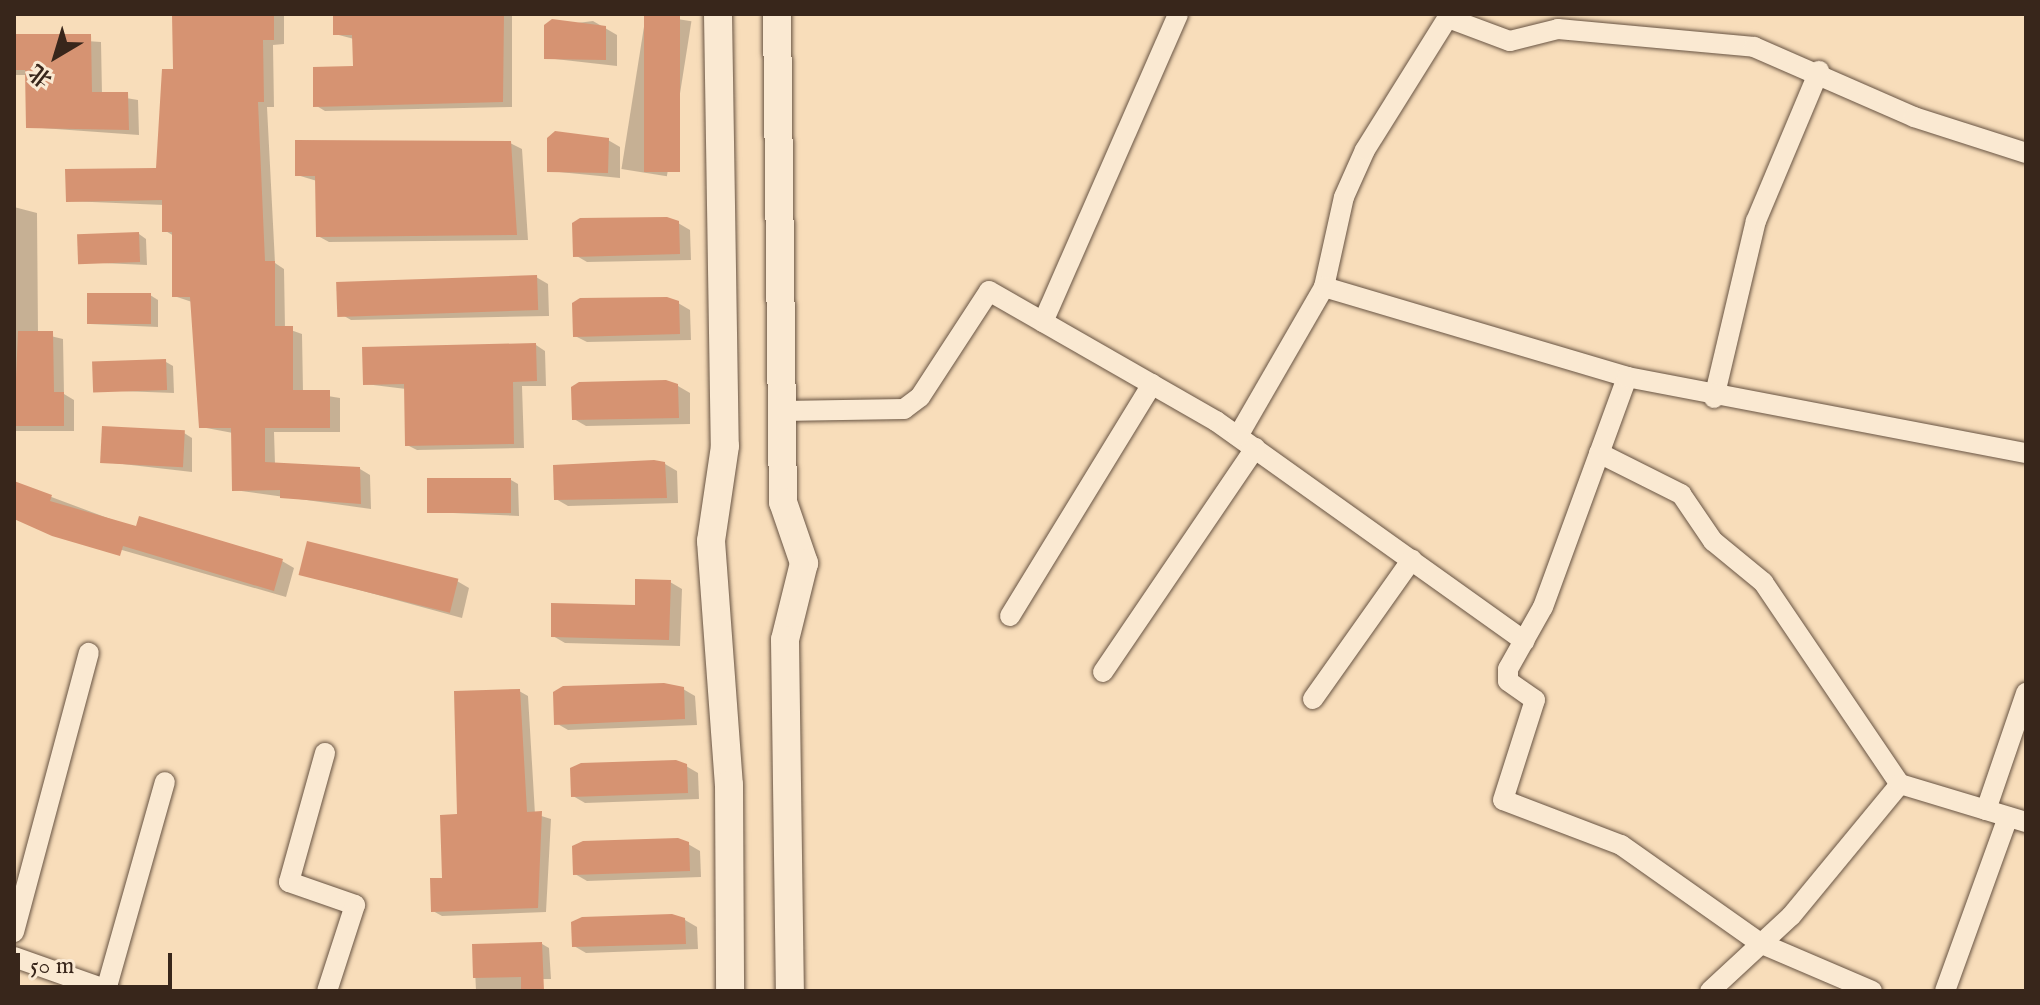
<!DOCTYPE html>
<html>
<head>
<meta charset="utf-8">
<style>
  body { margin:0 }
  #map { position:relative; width:2040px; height:1005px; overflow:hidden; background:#f8ddba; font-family:"IM FELL English","Noto Serif SC",serif }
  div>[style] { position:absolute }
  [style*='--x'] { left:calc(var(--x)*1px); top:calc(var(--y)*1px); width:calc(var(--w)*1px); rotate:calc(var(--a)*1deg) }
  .shadow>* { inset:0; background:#0003; transform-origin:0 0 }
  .building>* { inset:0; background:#d69372; transform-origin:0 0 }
  .roads { filter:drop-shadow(0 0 2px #685443) drop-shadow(0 0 2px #685443) }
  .street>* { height:20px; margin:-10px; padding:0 10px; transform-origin:10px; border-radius:10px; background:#fae9d2 }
  .secondary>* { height:28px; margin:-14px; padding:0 14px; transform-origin:14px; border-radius:14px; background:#fae9d2 }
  span { translate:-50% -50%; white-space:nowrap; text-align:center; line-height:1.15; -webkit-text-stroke:8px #fae9d2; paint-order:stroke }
  .frame { position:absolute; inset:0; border:16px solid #38261b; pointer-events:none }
  .north { position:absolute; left:16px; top:16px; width:80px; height:80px; -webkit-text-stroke:6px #fae9d2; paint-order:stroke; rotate:218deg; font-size:22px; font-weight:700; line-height:32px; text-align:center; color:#38261b }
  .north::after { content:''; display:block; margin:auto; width:28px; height:36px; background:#38261b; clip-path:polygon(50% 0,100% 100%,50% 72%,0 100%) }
  .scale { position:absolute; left:16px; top:953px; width:156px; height:36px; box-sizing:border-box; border:4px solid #38261b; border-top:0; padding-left:10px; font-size:24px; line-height:28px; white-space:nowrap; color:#38261b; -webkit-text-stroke:6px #fae9d2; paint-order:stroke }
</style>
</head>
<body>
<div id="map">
  <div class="shadow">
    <div style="clip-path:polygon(174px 14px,284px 14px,284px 44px,273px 45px,274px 107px,267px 107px,275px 263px,284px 269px,285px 328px,302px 334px,303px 392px,340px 398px,340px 432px,274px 432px,275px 464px,360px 469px,370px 475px,371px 509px,234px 490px,233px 433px,201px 427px,192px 302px,174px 296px,174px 236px,164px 230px,164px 205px,68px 201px,157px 170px,175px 71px)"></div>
    <div style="clip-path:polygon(335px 14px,512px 14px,512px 107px,325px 111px,315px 105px,355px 68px,354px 39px,335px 34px)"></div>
    <div style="left:646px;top:14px;width:46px;height:157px;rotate:9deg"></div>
    <div style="clip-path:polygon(593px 21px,617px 35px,617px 66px,546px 58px,546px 27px)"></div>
    <div style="clip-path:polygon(14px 36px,101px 42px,102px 94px,138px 100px,139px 135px,28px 127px,27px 75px,14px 75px)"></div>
    <div style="clip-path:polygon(608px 140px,620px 147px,620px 178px,549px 171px)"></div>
    <div style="clip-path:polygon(510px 143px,522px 149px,528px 240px,329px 242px,318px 236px,317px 181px,297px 175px)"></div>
    <div style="clip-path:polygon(14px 207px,37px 213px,38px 333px,63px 339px,64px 394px,74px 400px,74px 431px,14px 431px)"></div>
    <div style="clip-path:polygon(678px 223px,690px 230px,691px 260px,587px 262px,575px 255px)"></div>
    <div style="clip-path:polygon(139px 234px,146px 239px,147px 265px,80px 262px)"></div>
    <div style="clip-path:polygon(536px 277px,548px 284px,549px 316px,351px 320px,339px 313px)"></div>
    <div style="clip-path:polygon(150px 295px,158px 300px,158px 327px,90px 324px)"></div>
    <div style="clip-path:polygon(678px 303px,690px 310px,691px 340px,587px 342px,575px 336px)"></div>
    <div style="clip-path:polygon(536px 345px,545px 351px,546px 386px,522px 386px,524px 448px,417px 450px,407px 445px,406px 389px,365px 384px)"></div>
    <div style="clip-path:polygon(166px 362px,173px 366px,174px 393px,94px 390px)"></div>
    <div style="clip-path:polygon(678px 386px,690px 393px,690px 424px,586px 426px,574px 419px)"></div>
    <div style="clip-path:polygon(184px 433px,192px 438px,192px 472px,105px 462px)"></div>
    <div style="clip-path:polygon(665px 464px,677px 471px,678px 503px,568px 506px,556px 499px)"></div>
    <div style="clip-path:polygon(511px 480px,518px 484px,519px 516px,430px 512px)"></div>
    <div style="clip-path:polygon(14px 483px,137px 529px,282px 561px,294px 568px,286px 597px,14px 519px)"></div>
    <div style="clip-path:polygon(301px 574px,457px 581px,469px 588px,462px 618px)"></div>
    <div style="clip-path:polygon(670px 582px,682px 589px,680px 646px,565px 643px,553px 636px,637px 607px)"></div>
    <div style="clip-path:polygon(683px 689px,695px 696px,697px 725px,568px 730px,556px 723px)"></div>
    <div style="clip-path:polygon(519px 691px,528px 696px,535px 814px,551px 819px,546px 912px,442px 916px,433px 911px,459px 816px)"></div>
    <div style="clip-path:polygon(686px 766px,698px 773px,699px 799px,585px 803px,573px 796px)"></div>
    <div style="clip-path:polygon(688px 844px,700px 851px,701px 877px,587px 881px,575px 874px)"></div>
    <div style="clip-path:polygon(685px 920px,697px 927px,698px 949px,586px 953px,574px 946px)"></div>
    <div style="clip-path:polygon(542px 944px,549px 948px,551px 979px,537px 979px,537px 991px,476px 991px,474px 946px)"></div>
  </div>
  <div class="building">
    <div style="clip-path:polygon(172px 14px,274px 14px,274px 40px,263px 40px,264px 102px,258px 102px,265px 261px,275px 261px,275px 326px,293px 326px,293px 390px,330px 390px,330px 428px,265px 428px,265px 462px,360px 467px,361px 504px,280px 498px,280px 490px,232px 491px,231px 428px,199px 428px,190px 297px,172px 297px,172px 232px,162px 232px,162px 200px,66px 202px,65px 169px,156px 168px,162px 69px,173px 69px)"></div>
    <div style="clip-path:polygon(333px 14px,504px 14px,503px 102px,313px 107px,313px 67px,353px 66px,352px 35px,333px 35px)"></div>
    <div style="left:644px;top:14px;width:36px;height:158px"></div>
    <div style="clip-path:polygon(552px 19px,606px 26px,606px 60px,544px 59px,544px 25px)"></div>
    <div style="clip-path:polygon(14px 34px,91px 34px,92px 92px,128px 92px,129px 130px,26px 128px,25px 70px,14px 70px)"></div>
    <div style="clip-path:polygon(555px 131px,609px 138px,608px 173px,547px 172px,547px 138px)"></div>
    <div style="clip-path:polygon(295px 140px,511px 141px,517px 235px,316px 237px,315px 176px,295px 176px)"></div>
    <div style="clip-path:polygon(667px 217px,679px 221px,680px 254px,573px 257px,572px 223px,580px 218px)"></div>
    <div style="left:139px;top:232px;width:30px;height:62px;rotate:88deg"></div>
    <div style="left:537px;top:275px;width:35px;height:201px;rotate:88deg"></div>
    <div style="left:151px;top:293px;width:31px;height:64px;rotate:90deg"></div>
    <div style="clip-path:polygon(667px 297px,679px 301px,680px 334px,573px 337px,572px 303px,580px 298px)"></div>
    <div style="clip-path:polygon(18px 331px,53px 331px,54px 392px,64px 392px,64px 426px,14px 426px)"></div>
    <div style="clip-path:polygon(536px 343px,537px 381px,513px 382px,514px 444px,405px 446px,404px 384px,363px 385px,362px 347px)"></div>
    <div style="left:166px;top:359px;width:31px;height:74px;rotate:88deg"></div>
    <div style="clip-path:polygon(666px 380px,678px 384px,679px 418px,572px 420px,571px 387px,579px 382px)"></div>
    <div style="left:102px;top:426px;width:83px;height:37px;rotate:3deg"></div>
    <div style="clip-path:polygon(654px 460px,665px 462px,667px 498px,554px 500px,553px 465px)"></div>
    <div style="left:427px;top:478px;width:84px;height:35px"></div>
    <div style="clip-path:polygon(14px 481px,52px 495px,50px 501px,136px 526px,139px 516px,283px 559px,274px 591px,123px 546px,120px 556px,52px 536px,14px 519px)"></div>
    <div style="left:307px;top:541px;width:156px;height:35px;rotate:14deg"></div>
    <div style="clip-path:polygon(635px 579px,671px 580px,669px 640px,551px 637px,551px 603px,635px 605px)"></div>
    <div style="clip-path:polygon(664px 683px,684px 687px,685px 719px,554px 725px,553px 692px,563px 686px)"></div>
    <div style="clip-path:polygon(520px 689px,527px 812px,542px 811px,538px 908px,431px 912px,430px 878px,442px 878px,440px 815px,457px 814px,454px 691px)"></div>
    <div style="clip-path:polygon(676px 760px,687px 764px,688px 793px,571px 797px,570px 768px,581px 763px)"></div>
    <div style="clip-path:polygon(678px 838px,689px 842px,690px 871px,573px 875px,572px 846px,583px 841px)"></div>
    <div style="clip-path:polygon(672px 914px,685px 918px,686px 944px,572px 947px,571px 922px,582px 917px)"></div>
    <div style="clip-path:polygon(542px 942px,544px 991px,521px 991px,521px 977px,473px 978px,472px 944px)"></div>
  </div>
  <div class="roads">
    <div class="street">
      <div style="--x:1448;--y:18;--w:66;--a:20.4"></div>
      <div style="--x:1510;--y:41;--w:49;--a:-14"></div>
      <div style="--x:1558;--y:29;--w:197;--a:5.2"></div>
      <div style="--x:1754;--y:47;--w:175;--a:23.6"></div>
      <div style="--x:1914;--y:117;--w:118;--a:17.8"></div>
      <div style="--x:1324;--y:287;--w:92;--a:-77.5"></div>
      <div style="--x:1344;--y:197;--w:51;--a:-65.9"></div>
      <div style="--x:1365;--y:150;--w:160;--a:-58"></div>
      <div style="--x:1043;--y:322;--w:336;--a:-66.3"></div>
      <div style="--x:1714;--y:398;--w:182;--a:-76.7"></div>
      <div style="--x:1756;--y:221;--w:163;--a:-67.2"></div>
      <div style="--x:782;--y:411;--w:122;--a:-0.9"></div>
      <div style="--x:904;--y:409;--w:20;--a:-37"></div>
      <div style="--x:920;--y:397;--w:126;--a:-56.9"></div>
      <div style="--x:989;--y:291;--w:262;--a:29.8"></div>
      <div style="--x:1216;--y:421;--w:379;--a:35.5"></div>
      <div style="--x:1238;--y:436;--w:172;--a:-60"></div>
      <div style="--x:1324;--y:287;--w:316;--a:16.5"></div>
      <div style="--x:1599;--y:453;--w:92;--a:26.6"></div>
      <div style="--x:1681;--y:494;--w:57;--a:55.8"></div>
      <div style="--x:1713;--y:541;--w:65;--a:39.4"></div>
      <div style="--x:1763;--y:582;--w:244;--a:55.9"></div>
      <div style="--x:1900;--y:784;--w:171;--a:129.5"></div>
      <div style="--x:1791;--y:916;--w:110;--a:137.2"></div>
      <div style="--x:1010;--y:616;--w:272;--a:-58.5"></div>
      <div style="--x:1103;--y:672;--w:271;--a:-55.8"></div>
      <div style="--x:1313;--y:699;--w:171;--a:-54.7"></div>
      <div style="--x:325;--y:753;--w:134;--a:105.6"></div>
      <div style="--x:289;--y:882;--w:70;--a:19.2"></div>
      <div style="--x:355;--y:905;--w:90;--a:108"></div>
      <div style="--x:1900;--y:784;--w:132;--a:16.8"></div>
      <div style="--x:1986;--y:810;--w:124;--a:-71.1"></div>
      <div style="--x:14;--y:932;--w:289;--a:-75"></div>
      <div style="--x:14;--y:957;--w:102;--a:19.5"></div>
      <div style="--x:106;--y:990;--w:216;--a:-74.2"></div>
      <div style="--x:1872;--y:991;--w:122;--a:-156.8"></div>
      <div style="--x:1760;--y:943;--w:170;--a:-144.8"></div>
      <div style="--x:1621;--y:845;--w:126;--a:-159.1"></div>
      <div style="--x:1503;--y:800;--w:105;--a:-72.3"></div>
      <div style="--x:1535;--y:700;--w:33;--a:-145"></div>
      <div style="--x:1508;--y:681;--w:12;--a:-90"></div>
      <div style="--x:1508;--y:669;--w:71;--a:-60.6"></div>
      <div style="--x:1543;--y:607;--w:245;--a:-69.9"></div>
      <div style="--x:1627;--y:377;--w:406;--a:10.8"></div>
      <div style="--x:1945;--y:991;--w:185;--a:-70.1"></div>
    </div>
    <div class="secondary">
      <div style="--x:718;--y:14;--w:432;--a:89.1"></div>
      <div style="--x:725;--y:446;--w:96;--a:98.4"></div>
      <div style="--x:711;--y:541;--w:245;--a:85.8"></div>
      <div style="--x:729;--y:785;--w:206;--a:89.7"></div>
      <div style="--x:777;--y:14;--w:488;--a:89.3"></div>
      <div style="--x:783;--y:502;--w:65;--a:71"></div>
      <div style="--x:804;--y:563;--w:79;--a:103.9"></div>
      <div style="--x:785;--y:640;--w:351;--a:89.2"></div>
    </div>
  </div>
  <div class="frame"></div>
  <div class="north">北</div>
  <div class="scale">50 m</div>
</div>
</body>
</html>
